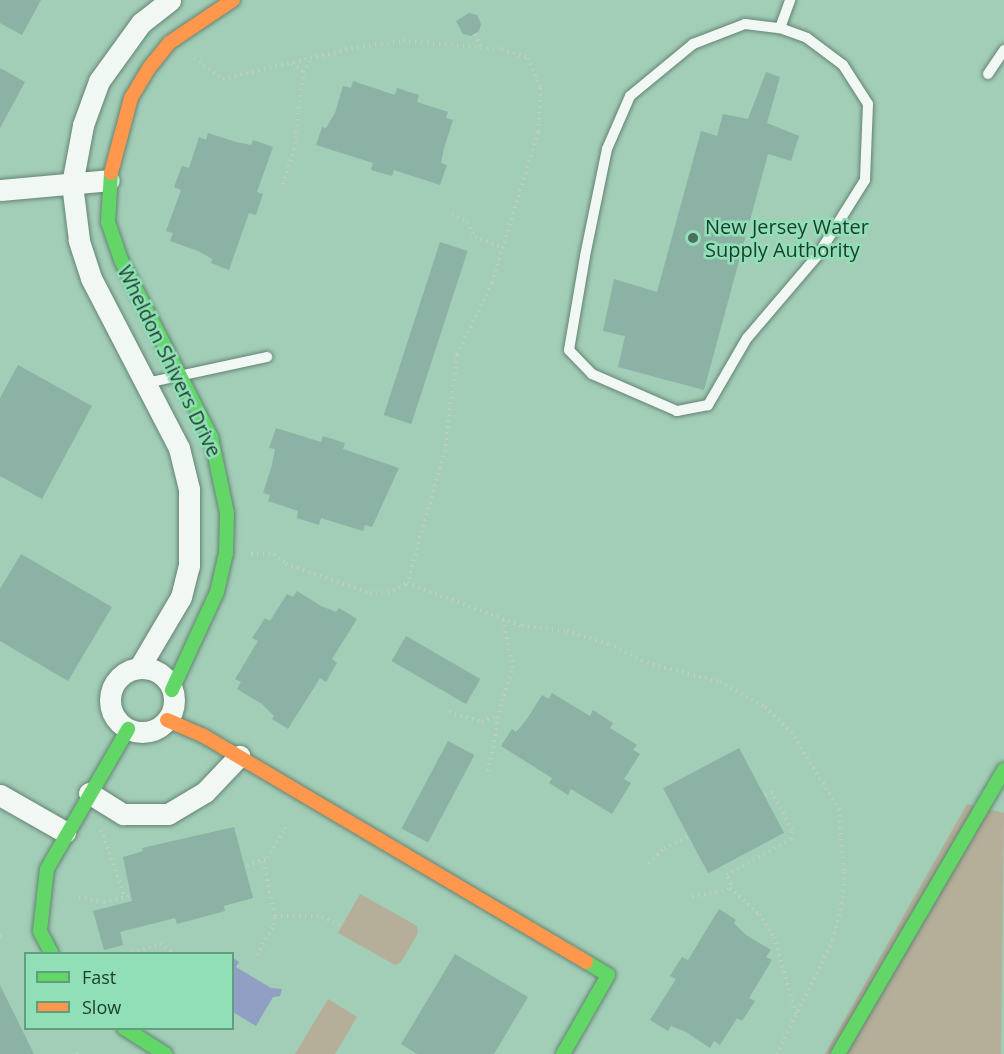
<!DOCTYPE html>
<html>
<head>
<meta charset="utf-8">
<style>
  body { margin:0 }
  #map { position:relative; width:1004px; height:1054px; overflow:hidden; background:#a2cdb7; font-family:"Open Sans",sans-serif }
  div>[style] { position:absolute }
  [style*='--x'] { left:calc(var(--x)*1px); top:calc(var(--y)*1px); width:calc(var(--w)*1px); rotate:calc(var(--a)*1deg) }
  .green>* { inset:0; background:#b5ae99 }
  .water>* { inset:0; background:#909fc3 }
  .building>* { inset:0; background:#8bb2a5; transform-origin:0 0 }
  .path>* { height:4px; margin-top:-2px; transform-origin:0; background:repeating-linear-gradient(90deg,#bfcdc6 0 1.5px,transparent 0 6px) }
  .roads { filter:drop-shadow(0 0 2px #648374) drop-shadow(0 0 2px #648374) }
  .lane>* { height:10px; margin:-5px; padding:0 5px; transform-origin:5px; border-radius:5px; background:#f1f8f4 }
  .street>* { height:21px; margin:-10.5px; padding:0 10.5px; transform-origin:10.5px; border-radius:10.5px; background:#f1f8f4 }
  .street>.ring { margin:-10.5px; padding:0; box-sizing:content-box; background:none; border:21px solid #f1f8f4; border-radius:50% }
  .fast>* { height:14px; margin:-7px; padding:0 7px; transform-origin:7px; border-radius:7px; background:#63d668 }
  .slow>* { height:14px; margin:-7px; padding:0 7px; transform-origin:7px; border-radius:7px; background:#ff974d }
  .dots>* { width:16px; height:16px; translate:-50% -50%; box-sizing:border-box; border:3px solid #90dfb7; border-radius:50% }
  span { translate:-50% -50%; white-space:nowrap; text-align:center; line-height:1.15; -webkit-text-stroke:5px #90dfb7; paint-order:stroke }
  .poi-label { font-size:20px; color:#1b3c2c }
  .left { translate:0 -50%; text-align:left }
  .street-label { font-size:20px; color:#1b3c2c }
  .legend { position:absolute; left:24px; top:952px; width:210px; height:78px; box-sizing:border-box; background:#90dfb7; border:2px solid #619e7f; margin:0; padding:8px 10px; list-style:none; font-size:18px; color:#1b3c2c }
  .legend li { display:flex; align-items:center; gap:12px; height:30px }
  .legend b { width:30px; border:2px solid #619e7f }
</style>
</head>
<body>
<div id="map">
  <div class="green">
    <div style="clip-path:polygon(967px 804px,1004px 813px,1001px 1054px,825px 1054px)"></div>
    <div style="clip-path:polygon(360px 894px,417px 926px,418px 933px,401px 962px,395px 965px,338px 933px)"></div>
    <div style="clip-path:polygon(328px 999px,357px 1017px,335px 1054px,295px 1054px)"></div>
  </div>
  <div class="water">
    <div style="clip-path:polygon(233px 958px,239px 962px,236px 967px,271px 988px,282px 989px,280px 996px,273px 997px,256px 1026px,233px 1012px)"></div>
  </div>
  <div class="building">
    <div style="clip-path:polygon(0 0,41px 0,22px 35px,0 23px)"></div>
    <div style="clip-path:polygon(469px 13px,477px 15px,481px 24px,479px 31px,471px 36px,463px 34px,456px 21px)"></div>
    <div style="clip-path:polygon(0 68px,25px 82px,0 128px)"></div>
    <div style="clip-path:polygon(766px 72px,780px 77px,767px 123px,799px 136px,791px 161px,768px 154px,704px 390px,618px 367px,625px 336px,603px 331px,614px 279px,657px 292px,701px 131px,717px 136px,723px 114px,748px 119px)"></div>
    <div style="clip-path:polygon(353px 81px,395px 95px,397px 88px,419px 95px,417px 102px,448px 112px,446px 118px,453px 120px,444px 148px,441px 163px,447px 165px,440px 185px,394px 170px,392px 176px,371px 170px,373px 163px,316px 145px,322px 127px,326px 128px,335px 113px,343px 86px,351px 88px)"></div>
    <div style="clip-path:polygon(208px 133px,236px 142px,251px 145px,253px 140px,273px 147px,257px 192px,263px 194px,256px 215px,249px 213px,229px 270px,211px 263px,212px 259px,198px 251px,170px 241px,173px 233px,166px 231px,181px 190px,174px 187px,182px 166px,189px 168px,199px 137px,206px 140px)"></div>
    <div style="left:440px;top:242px;width:29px;height:182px;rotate:18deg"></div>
    <div style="clip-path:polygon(18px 365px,92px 406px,42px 499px,0 476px,0 398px)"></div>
    <div style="clip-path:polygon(276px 428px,321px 442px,323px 436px,345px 443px,343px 449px,399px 468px,372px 527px,365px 525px,363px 531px,321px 518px,319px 525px,297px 518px,298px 511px,268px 501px,270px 495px,263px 493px,272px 465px,275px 449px,269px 448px)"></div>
    <div style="clip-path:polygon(21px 554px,112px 607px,68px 681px,0 641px,0 589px)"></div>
    <div style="clip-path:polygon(297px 591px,321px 606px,336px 612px,339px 608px,357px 619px,332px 659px,337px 663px,326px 682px,320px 678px,288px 729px,272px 719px,274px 716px,262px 704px,237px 689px,241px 682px,235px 679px,258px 641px,252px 638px,265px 618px,270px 621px,287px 594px,293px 597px)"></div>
    <div style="left:406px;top:636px;width:86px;height:29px;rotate:30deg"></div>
    <div style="clip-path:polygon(552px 693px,590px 716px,593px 710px,613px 723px,610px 728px,637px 745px,633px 750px,640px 754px,624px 779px,631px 783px,612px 814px,571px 789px,568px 795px,549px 783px,552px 778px,501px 746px,512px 729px,516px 732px,527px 719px,542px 695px,549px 699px)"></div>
    <div style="left:448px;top:741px;width:30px;height:99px;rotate:28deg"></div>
    <div style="left:739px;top:748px;width:96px;height:86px;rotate:62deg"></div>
    <div style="clip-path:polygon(234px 827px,253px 898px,224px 906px,225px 911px,177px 924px,175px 918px,120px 932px,123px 945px,104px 950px,93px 911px,132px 901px,123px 857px,143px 851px,142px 848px)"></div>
    <div style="clip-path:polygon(719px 909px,736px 920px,734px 923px,746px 935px,771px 950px,766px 957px,772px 960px,749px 998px,755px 1001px,742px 1021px,737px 1018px,720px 1045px,714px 1041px,710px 1048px,686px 1032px,671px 1026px,668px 1031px,650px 1020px,676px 979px,670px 976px,682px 957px,688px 960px)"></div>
    <div style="clip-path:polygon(455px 954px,528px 997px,494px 1054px,417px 1054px,401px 1044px)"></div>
    <div style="clip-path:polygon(0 985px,34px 1054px,0 1054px)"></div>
  </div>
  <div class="path">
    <div style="--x:475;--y:34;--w:15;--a:67"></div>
    <div style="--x:194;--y:58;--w:36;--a:36"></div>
    <div style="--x:223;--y:79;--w:138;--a:-13.4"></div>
    <div style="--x:357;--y:47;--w:46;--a:-7.4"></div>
    <div style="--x:403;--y:41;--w:99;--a:4.6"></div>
    <div style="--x:502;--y:49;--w:28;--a:19"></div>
    <div style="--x:528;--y:58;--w:32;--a:68"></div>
    <div style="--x:540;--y:88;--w:44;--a:92.6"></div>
    <div style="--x:538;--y:132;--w:158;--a:106.9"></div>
    <div style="--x:492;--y:283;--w:80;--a:115.9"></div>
    <div style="--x:457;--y:355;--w:96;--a:97.2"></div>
    <div style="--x:445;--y:450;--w:138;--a:105.9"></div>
    <div style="--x:407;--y:583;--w:123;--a:20.5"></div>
    <div style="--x:522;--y:626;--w:45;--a:6.3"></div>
    <div style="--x:567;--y:631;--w:44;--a:17.2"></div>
    <div style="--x:609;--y:644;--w:42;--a:26.6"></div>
    <div style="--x:647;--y:663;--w:75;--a:14.6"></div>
    <div style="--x:720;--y:682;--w:51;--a:29.1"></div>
    <div style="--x:765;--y:707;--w:36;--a:44"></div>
    <div style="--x:791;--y:732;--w:91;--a:58.1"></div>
    <div style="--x:839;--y:809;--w:63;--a:85.5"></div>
    <div style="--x:844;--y:872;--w:31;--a:94"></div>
    <div style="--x:842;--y:903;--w:38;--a:104"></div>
    <div style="--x:833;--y:940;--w:127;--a:116.2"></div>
    <div style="--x:292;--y:63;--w:14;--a:39"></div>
    <div style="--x:283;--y:184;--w:36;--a:-72"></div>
    <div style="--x:294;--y:150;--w:79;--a:-83.4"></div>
    <div style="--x:303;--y:72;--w:13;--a:-58"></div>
    <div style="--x:452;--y:214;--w:17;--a:28"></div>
    <div style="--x:467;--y:222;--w:17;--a:62"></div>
    <div style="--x:475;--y:237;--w:30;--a:20"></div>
    <div style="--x:251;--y:554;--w:23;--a:0"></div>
    <div style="--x:274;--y:554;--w:16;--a:40"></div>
    <div style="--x:286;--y:564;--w:89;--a:19"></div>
    <div style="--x:370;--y:593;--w:18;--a:0"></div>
    <div style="--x:388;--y:593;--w:21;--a:-28"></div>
    <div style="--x:449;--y:712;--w:34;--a:17"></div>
    <div style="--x:482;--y:722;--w:17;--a:-21"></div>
    <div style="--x:488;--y:771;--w:71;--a:-78.7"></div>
    <div style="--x:502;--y:701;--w:35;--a:-72"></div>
    <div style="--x:513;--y:668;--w:49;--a:-101.8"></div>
    <div style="--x:101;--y:830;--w:71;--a:70.3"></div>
    <div style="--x:649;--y:864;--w:22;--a:-47"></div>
    <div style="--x:664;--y:848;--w:26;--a:-25"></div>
    <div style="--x:247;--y:865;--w:21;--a:-19"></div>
    <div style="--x:267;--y:858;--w:34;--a:-58"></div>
    <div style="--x:285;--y:829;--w:4;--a:-104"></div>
    <div style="--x:730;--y:888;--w:39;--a:42"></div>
    <div style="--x:759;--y:914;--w:27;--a:57"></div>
    <div style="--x:774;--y:937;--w:83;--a:74"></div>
    <div style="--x:692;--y:896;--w:36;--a:-9"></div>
    <div style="--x:728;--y:890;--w:7;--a:-63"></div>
    <div style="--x:731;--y:884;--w:10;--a:-114"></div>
    <div style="--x:727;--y:875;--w:73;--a:-29.4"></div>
    <div style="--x:791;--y:839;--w:9;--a:-84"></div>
    <div style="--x:792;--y:830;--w:43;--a:-117.8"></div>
    <div style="--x:772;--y:792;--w:9;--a:153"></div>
    <div style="--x:79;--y:897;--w:25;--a:11"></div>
    <div style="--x:104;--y:902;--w:27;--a:-13"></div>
    <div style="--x:275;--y:916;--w:47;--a:1.2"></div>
    <div style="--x:322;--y:917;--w:23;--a:23"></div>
    <div style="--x:0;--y:936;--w:5;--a:0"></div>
    <div style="--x:126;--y:954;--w:35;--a:-16"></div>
    <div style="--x:160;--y:944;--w:19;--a:32"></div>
    <div style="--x:257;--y:955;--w:34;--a:-60"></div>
    <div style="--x:274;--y:925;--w:9;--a:-84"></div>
    <div style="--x:275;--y:916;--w:56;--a:-102.3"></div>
    <div style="--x:77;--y:1054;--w:6;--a:-59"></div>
  </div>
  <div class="roads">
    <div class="lane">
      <div style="--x:745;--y:24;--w:35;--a:7"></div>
      <div style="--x:780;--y:28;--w:29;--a:20"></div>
      <div style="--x:807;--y:38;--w:45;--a:36.9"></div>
      <div style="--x:843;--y:65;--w:46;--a:57.3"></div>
      <div style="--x:868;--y:104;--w:76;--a:92.3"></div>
      <div style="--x:865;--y:180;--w:89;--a:122.1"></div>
      <div style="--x:818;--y:255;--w:109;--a:130.5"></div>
      <div style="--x:747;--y:338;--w:78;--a:120.2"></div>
      <div style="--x:708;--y:405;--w:32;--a:169"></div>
      <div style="--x:677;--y:411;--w:93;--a:-156.5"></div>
      <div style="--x:592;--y:374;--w:33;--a:-134"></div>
      <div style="--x:569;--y:350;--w:95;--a:-80.3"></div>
      <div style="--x:585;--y:256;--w:109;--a:-78.4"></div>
      <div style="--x:607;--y:149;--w:58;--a:-66.5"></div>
      <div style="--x:630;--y:96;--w:82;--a:-39.5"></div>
      <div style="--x:693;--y:44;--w:56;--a:-21"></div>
      <div style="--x:780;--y:28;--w:30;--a:-70"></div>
      <div style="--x:988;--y:74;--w:29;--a:-56"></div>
      <div style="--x:146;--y:383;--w:124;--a:-12.1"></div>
    </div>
    <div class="street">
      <div style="--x:0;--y:190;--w:109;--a:-5.2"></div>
      <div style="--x:139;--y:668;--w:82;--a:-59.4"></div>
      <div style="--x:181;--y:597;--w:32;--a:-76"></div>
      <div style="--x:189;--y:566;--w:77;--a:-90"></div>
      <div style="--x:189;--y:489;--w:42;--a:-103.7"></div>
      <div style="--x:179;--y:448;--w:191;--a:-117.4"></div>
      <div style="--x:91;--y:278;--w:40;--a:-108"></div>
      <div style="--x:79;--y:240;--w:56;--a:-97.1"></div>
      <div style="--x:72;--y:184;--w:60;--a:-79.4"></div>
      <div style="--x:83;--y:125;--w:47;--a:-70"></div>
      <div style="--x:99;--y:81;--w:72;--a:-54.1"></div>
      <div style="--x:141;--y:23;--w:37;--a:-38"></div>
      <div class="ring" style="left:110px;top:668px;width:43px;height:43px"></div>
      <div style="--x:89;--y:793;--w:40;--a:32"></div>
      <div style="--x:123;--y:814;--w:45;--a:0"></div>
      <div style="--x:168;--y:814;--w:43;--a:-30.7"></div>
      <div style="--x:205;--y:792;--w:50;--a:-46.6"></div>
      <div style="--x:0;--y:795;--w:75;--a:29.6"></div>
    </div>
    <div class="fast">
      <div style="--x:111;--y:173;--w:49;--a:93.5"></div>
      <div style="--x:108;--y:222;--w:40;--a:71.1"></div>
      <div style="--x:121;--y:260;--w:199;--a:63"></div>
      <div style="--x:211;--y:437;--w:78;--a:78.1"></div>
      <div style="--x:227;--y:513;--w:40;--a:91.4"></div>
      <div style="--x:226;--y:553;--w:40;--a:103"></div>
      <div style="--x:217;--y:592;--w:108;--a:114.7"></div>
      <div style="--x:52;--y:954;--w:26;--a:-118"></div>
      <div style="--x:40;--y:931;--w:62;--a:-83.6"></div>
      <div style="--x:47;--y:869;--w:162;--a:-59.9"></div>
      <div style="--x:124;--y:1028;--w:49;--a:32.4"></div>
      <div style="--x:563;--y:1054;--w:91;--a:-60.3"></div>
      <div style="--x:608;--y:975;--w:26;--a:-149"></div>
      <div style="--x:838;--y:1054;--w:329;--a:-59.7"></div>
    </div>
    <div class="slow">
      <div style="--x:111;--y:173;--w:78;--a:-75.1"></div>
      <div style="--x:131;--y:98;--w:35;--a:-59"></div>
      <div style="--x:149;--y:68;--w:32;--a:-51"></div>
      <div style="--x:169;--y:43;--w:77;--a:-33.9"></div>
      <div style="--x:167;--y:720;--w:40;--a:23.4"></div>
      <div style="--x:204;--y:736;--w:444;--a:30.6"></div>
    </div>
  </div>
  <div class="dots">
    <div style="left:693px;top:238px;background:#4a6f5d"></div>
  </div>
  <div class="poi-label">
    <span class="left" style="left:705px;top:238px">New Jersey Water<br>Supply Authority</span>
  </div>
  <div class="street-label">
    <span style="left:170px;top:361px;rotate:64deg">Wheldon Shivers Drive</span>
  </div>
  <ul class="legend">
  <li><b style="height:8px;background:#63d668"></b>Fast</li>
  <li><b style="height:8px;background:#ff974d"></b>Slow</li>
  </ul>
</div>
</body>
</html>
